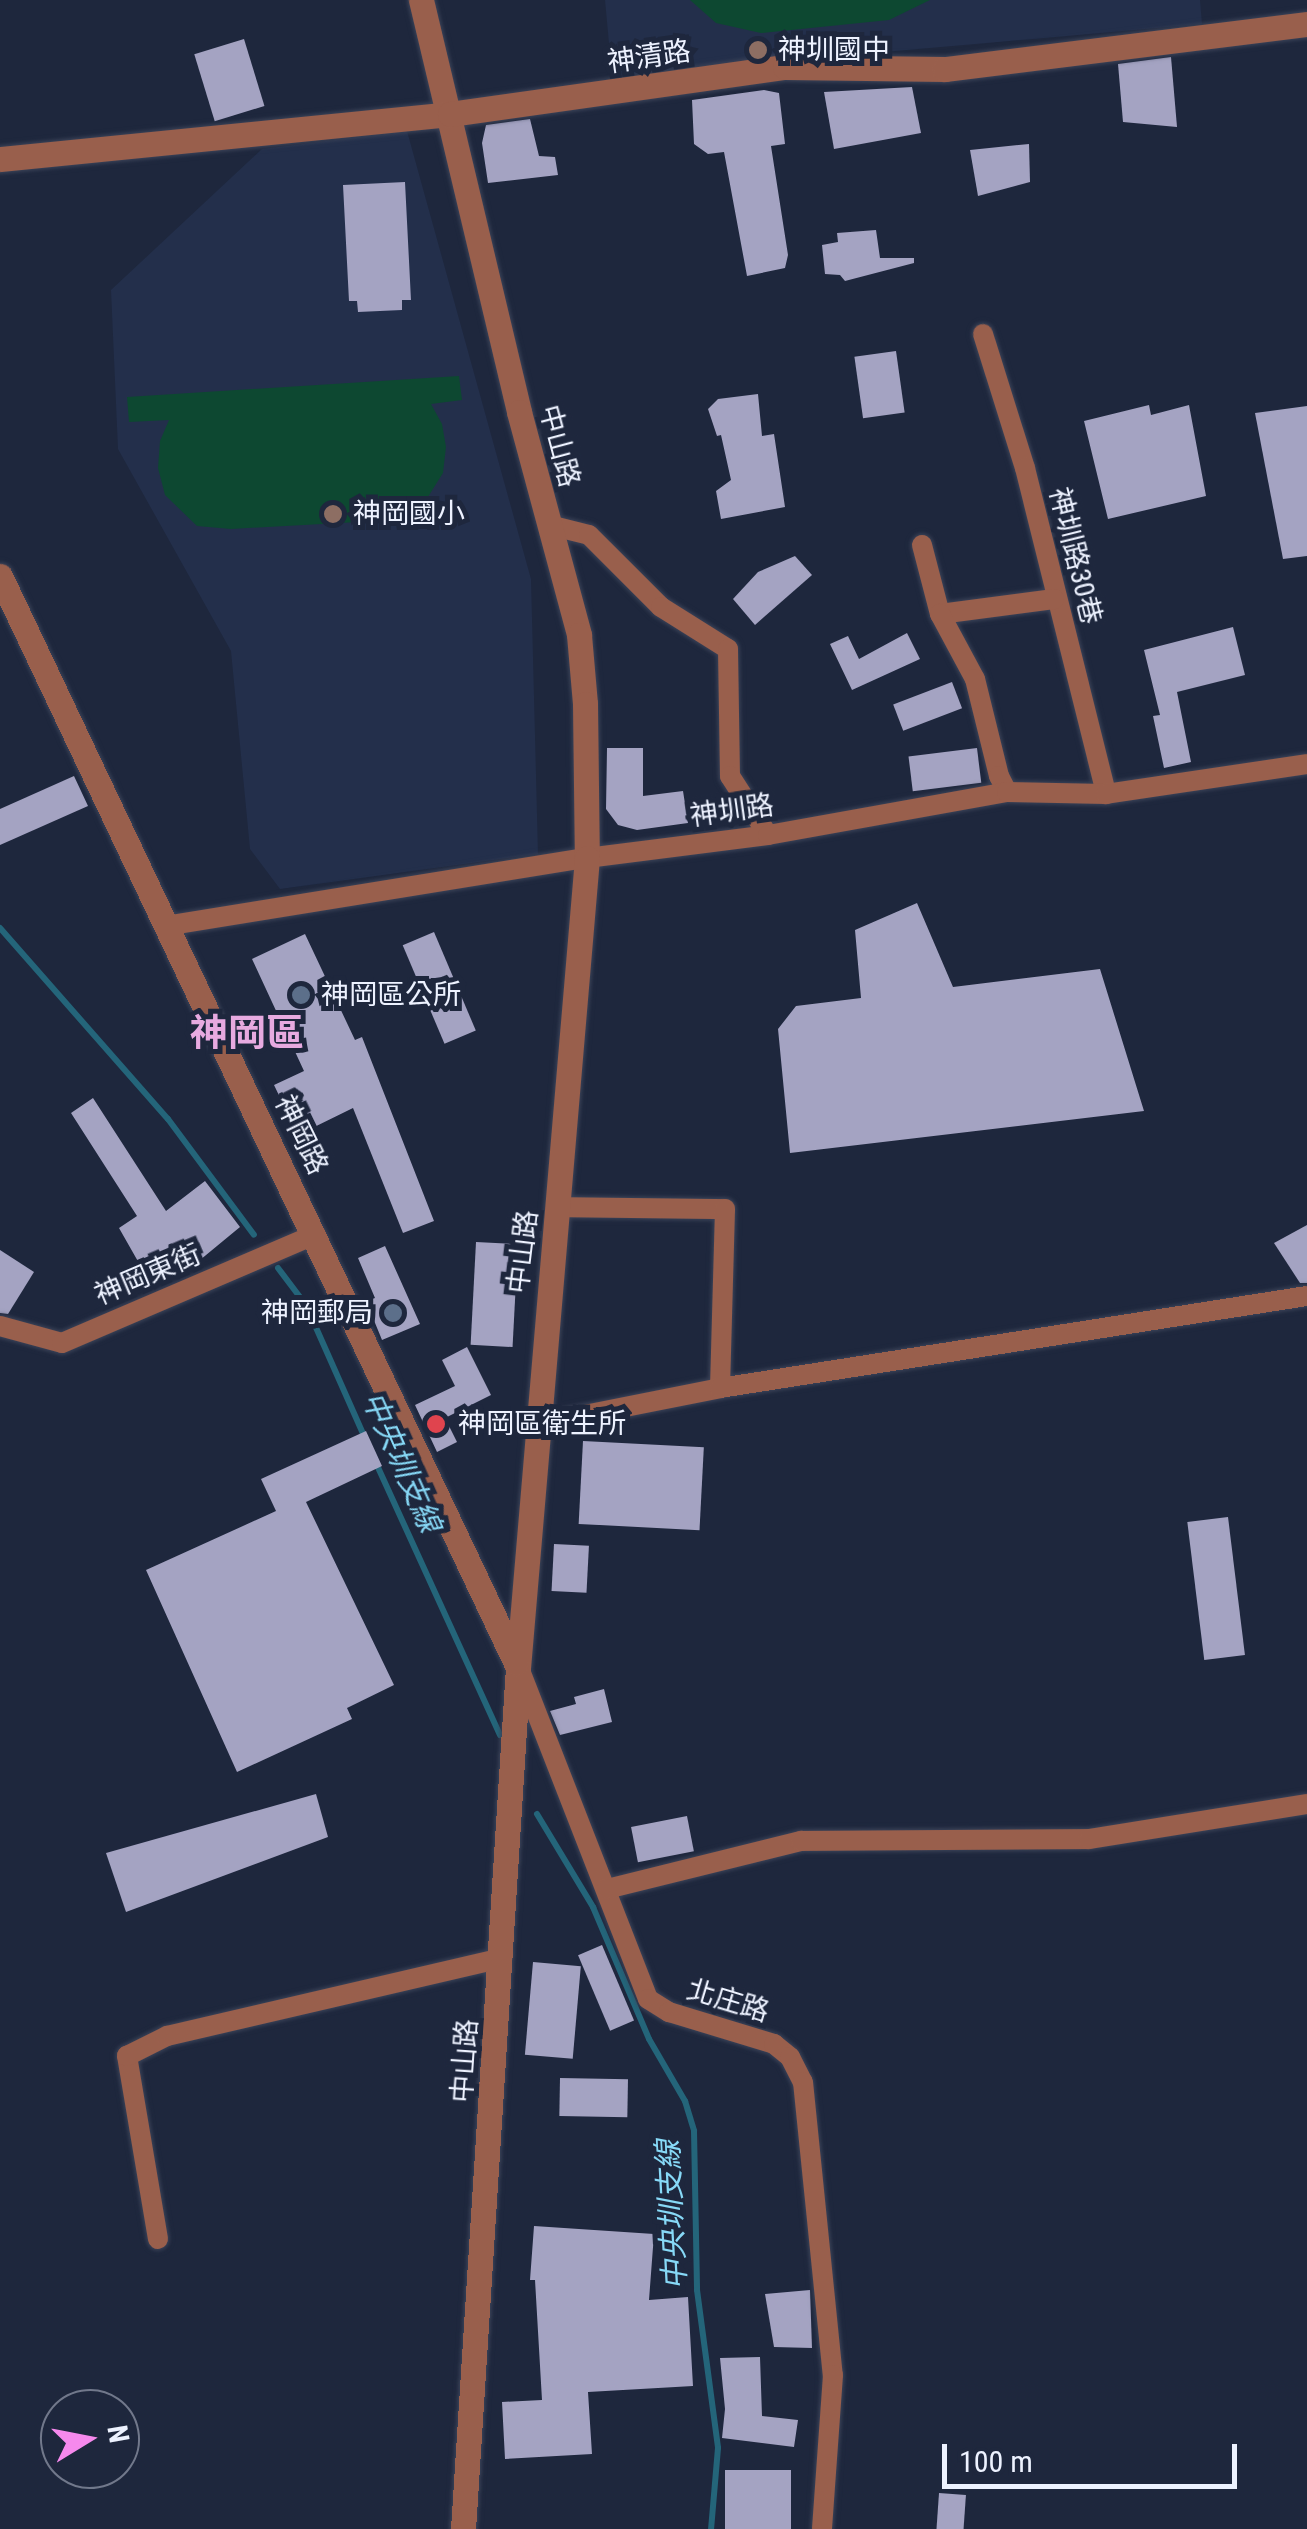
<!DOCTYPE html>
<html>
<head>
<meta charset="utf-8">
<style>
  body { margin:0 }
  #map { position:relative; width:1307px; height:2529px; overflow:hidden; background:#1e273d; font-family:"Roboto Condensed","Noto Sans TC",sans-serif }
  div>[style] { position:absolute }
  [style*='--x'] { left:calc(var(--x)*1px); top:calc(var(--y)*1px); width:calc(var(--w)*1px); rotate:calc(var(--a)*1deg) }
  .built>* { inset:0; background:#232f4b }
  .green>* { inset:0; background:#0d4831 }
  .stream>* { height:6px; margin:-3px; padding:0 3px; transform-origin:3px; border-radius:3px; background:#24657a }
  .building>* { inset:0; background:#a4a3c2; transform-origin:0 0 }
  .roads { filter:drop-shadow(0 0 2px #3b4358) drop-shadow(0 0 2px #3b4358) }
  .minor>* { height:20px; margin:-10px; padding:0 10px; transform-origin:10px; border-radius:10px; background:#995f4c }
  .tertiary>* { height:25px; margin:-12.5px; padding:0 12.5px; transform-origin:12.5px; border-radius:12.5px; background:#995f4c }
  .dots>* { width:28px; height:28px; translate:-50% -50%; box-sizing:border-box; border:5px solid #1e273d; border-radius:50% }
  span { translate:-50% -50%; white-space:nowrap; text-align:center; line-height:1.15; -webkit-text-stroke:10px #1e273d; paint-order:stroke }
  .poi-label { font-size:28px; color:#edf2ff }
  .left { translate:0 -50%; text-align:left }
  .right { translate:-100% -50%; text-align:right }
  .street-label { font-size:28px; color:#edf2ff }
  .water-label { font-size:30px; color:#87d9f7; font-style:italic }
  .district-label { font-size:38px; color:#e7aae0; font-weight:700 }
  .north { position:absolute; left:40px; top:2389px; width:100px; height:100px; box-sizing:border-box; background:#1e273d; border:2px solid #71788b; border-radius:50%; rotate:80deg; font-size:28px; font-weight:700; line-height:40px; text-align:center; color:#edf2ff }
  .north::after { content:''; display:block; margin:auto; width:35px; height:45px; background:#f689ed; clip-path:polygon(50% 0,100% 100%,50% 72%,0 100%) }
  .scale { position:absolute; left:942px; top:2444px; width:295px; height:45px; box-sizing:border-box; border:5px solid #edf2ff; border-top:0; padding-left:12px; font-size:30px; line-height:35px; white-space:nowrap; color:#edf2ff; -webkit-text-stroke:8px #1e273d; paint-order:stroke }
</style>
</head>
<body>
<div id="map">
  <div class="built">
    <div style="clip-path:polygon(605px 0,1200px 0,1202px 24px,612px 76px)"></div>
    <div style="clip-path:polygon(407px 131px,531px 579px,538px 854px,280px 889px,250px 849px,231px 651px,118px 449px,111px 290px,262px 149px)"></div>
  </div>
  <div class="green">
    <div style="clip-path:polygon(690px 0,930px 0,889px 20px,761px 33px,716px 23px)"></div>
    <div style="clip-path:polygon(459px 376px,462px 400px,431px 404px,442px 424px,446px 447px,443px 473px,421px 508px,394px 520px,231px 529px,197px 526px,165px 495px,158px 468px,160px 441px,169px 420px,129px 422px,127px 397px)"></div>
  </div>
  <div class="stream">
    <div style="--x:0;--y:928;--w:254;--a:48.7"></div>
    <div style="--x:168;--y:1119;--w:144;--a:53.4"></div>
    <div style="--x:278;--y:1268;--w:46;--a:52.9"></div>
    <div style="--x:306;--y:1305;--w:145;--a:66.1"></div>
    <div style="--x:376;--y:1463;--w:299;--a:65.5"></div>
    <div style="--x:537;--y:1814;--w:109;--a:58.9"></div>
    <div style="--x:593;--y:1907;--w:143;--a:67"></div>
    <div style="--x:649;--y:2039;--w:72;--a:59.9"></div>
    <div style="--x:685;--y:2101;--w:31;--a:73"></div>
    <div style="--x:694;--y:2131;--w:159;--a:88.9"></div>
    <div style="--x:697;--y:2290;--w:159;--a:82.4"></div>
    <div style="--x:718;--y:2448;--w:81;--a:94.9"></div>
  </div>
  <div class="building">
    <div style="left:244px;top:39px;width:70px;height:52px;rotate:73deg"></div>
    <div style="clip-path:polygon(1171px 57px,1177px 127px,1123px 122px,1118px 64px)"></div>
    <div style="clip-path:polygon(912px 87px,921px 133px,834px 149px,824px 92px)"></div>
    <div style="clip-path:polygon(764px 90px,779px 93px,785px 144px,771px 146px,788px 255px,785px 268px,747px 276px,724px 152px,708px 154px,694px 144px,692px 100px)"></div>
    <div style="clip-path:polygon(530px 119px,539px 156px,555px 157px,558px 175px,488px 183px,482px 143px,486px 125px)"></div>
    <div style="clip-path:polygon(1029px 144px,1030px 182px,978px 196px,970px 150px)"></div>
    <div style="clip-path:polygon(405px 182px,411px 300px,402px 300px,402px 310px,358px 312px,357px 301px,349px 301px,343px 185px)"></div>
    <div style="clip-path:polygon(876px 230px,880px 258px,914px 258px,914px 263px,845px 281px,840px 275px,825px 274px,822px 245px,838px 242px,837px 233px)"></div>
    <div style="left:896px;top:351px;width:62px;height:42px;rotate:82deg"></div>
    <div style="clip-path:polygon(758px 394px,762px 436px,774px 434px,785px 507px,721px 519px,716px 491px,731px 480px,721px 435px,717px 436px,708px 409px,718px 399px)"></div>
    <div style="clip-path:polygon(1149px 405px,1151px 415px,1189px 405px,1206px 496px,1108px 519px,1084px 421px)"></div>
    <div style="clip-path:polygon(1307px 406px,1307px 556px,1283px 559px,1255px 413px)"></div>
    <div style="clip-path:polygon(795px 556px,812px 575px,755px 625px,733px 599px,758px 572px)"></div>
    <div style="clip-path:polygon(1233px 627px,1245px 675px,1177px 692px,1191px 762px,1164px 768px,1153px 716px,1160px 715px,1144px 650px)"></div>
    <div style="clip-path:polygon(907px 633px,920px 659px,852px 690px,830px 644px,848px 636px,859px 659px)"></div>
    <div style="left:952px;top:682px;width:28px;height:63px;rotate:69deg"></div>
    <div style="clip-path:polygon(607px 748px,643px 748px,643px 796px,683px 791px,688px 823px,637px 830px,618px 825px,606px 809px)"></div>
    <div style="left:977px;top:748px;width:35px;height:69px;rotate:83deg"></div>
    <div style="clip-path:polygon(74px 776px,88px 806px,0 845px,0 809px)"></div>
    <div style="clip-path:polygon(917px 903px,953px 987px,1100px 969px,1144px 1111px,790px 1153px,778px 1029px,796px 1006px,861px 998px,855px 930px)"></div>
    <div style="left:434px;top:932px;width:107px;height:34px;rotate:67deg"></div>
    <div style="clip-path:polygon(305px 934px,355px 1040px,362px 1037px,434px 1221px,403px 1233px,353px 1108px,298px 1135px,274px 1085px,304px 1071px,252px 959px)"></div>
    <div style="clip-path:polygon(93px 1098px,166px 1211px,205px 1181px,240px 1227px,200px 1260px,152px 1286px,119px 1228px,137px 1216px,71px 1113px)"></div>
    <div style="clip-path:polygon(1307px 1225px,1307px 1283px,1300px 1283px,1274px 1243px)"></div>
    <div style="left:476px;top:1242px;width:42px;height:103px;rotate:3deg"></div>
    <div style="clip-path:polygon(385px 1246px,420px 1324px,382px 1340px,366px 1301px,375px 1298px,358px 1258px)"></div>
    <div style="clip-path:polygon(0 1250px,34px 1272px,8px 1314px,0 1313px)"></div>
    <div style="clip-path:polygon(467px 1347px,491px 1395px,445px 1418px,457px 1442px,437px 1452px,415px 1405px,455px 1386px,442px 1360px)"></div>
    <div style="clip-path:polygon(366px 1431px,382px 1466px,306px 1502px,394px 1685px,347px 1708px,352px 1719px,237px 1772px,146px 1570px,276px 1511px,261px 1479px)"></div>
    <div style="left:583px;top:1441px;width:121px;height:83px;rotate:3deg"></div>
    <div style="left:1228px;top:1517px;width:139px;height:41px;rotate:83deg"></div>
    <div style="left:554px;top:1544px;width:35px;height:47px;rotate:3deg"></div>
    <div style="clip-path:polygon(604px 1689px,612px 1722px,560px 1735px,550px 1711px,576px 1704px,574px 1697px)"></div>
    <div style="clip-path:polygon(316px 1794px,328px 1837px,126px 1912px,106px 1853px)"></div>
    <div style="left:687px;top:1816px;width:36px;height:57px;rotate:79deg"></div>
    <div style="left:602px;top:1945px;width:82px;height:26px;rotate:67deg"></div>
    <div style="left:533px;top:1962px;width:48px;height:93px;rotate:5deg"></div>
    <div style="left:560px;top:2078px;width:68px;height:38px;rotate:1deg"></div>
    <div style="clip-path:polygon(534px 2226px,654px 2234px,649px 2300px,688px 2297px,693px 2386px,588px 2392px,592px 2454px,505px 2459px,502px 2402px,542px 2400px,535px 2280px,530px 2280px)"></div>
    <div style="clip-path:polygon(810px 2290px,812px 2348px,774px 2347px,765px 2294px)"></div>
    <div style="clip-path:polygon(760px 2357px,762px 2416px,798px 2420px,794px 2447px,722px 2438px,725px 2409px,720px 2358px)"></div>
    <div style="left:725px;top:2470px;width:66px;height:59px"></div>
    <div style="left:939px;top:2493px;width:27px;height:36px;rotate:4deg"></div>
  </div>
  <div class="roads">
    <div class="minor">
      <div style="--x:983;--y:334;--w:140;--a:72.6"></div>
      <div style="--x:1025;--y:468;--w:336;--a:76"></div>
      <div style="--x:549;--y:525;--w:41;--a:14"></div>
      <div style="--x:589;--y:535;--w:102;--a:45"></div>
      <div style="--x:661;--y:607;--w:79;--a:32.1"></div>
      <div style="--x:728;--y:649;--w:127;--a:89.1"></div>
      <div style="--x:730;--y:776;--w:70;--a:57.2"></div>
      <div style="--x:922;--y:545;--w:71;--a:75.4"></div>
      <div style="--x:940;--y:614;--w:115;--a:-7.5"></div>
      <div style="--x:940;--y:614;--w:74;--a:61.7"></div>
      <div style="--x:975;--y:679;--w:100;--a:76.1"></div>
      <div style="--x:999;--y:776;--w:18;--a:63"></div>
      <div style="--x:165;--y:926;--w:427;--a:-9.2"></div>
      <div style="--x:587;--y:858;--w:182;--a:-7.2"></div>
      <div style="--x:768;--y:835;--w:243;--a:-10.2"></div>
      <div style="--x:1007;--y:792;--w:99;--a:1.2"></div>
      <div style="--x:1106;--y:794;--w:203;--a:-8.5"></div>
      <div style="--x:558;--y:1207;--w:167;--a:0.7"></div>
      <div style="--x:725;--y:1209;--w:179;--a:91.6"></div>
      <div style="--x:0;--y:1326;--w:64;--a:15.3"></div>
      <div style="--x:62;--y:1343;--w:276;--a:-23.2"></div>
      <div style="--x:539;--y:1424;--w:185;--a:-11.2"></div>
      <div style="--x:720;--y:1388;--w:594;--a:-8.91"></div>
      <div style="--x:519;--y:1668;--w:355;--a:68.7"></div>
      <div style="--x:648;--y:1999;--w:25;--a:32"></div>
      <div style="--x:669;--y:2012;--w:110;--a:16.9"></div>
      <div style="--x:774;--y:2044;--w:21;--a:39"></div>
      <div style="--x:790;--y:2057;--w:28;--a:63"></div>
      <div style="--x:803;--y:2082;--w:295;--a:84.2"></div>
      <div style="--x:833;--y:2375;--w:154;--a:94.1"></div>
      <div style="--x:607;--y:1889;--w:200;--a:-13.9"></div>
      <div style="--x:801;--y:1841;--w:288;--a:-0.4"></div>
      <div style="--x:1089;--y:1839;--w:221;--a:-9.1"></div>
      <div style="--x:158;--y:2239;--w:186;--a:-99.6"></div>
      <div style="--x:127;--y:2056;--w:45;--a:-26.6"></div>
      <div style="--x:167;--y:2036;--w:344;--a:-13.1"></div>
    </div>
    <div class="tertiary">
      <div style="--x:421;--y:0;--w:423;--a:76.6"></div>
      <div style="--x:519;--y:412;--w:231;--a:74.9"></div>
      <div style="--x:579;--y:635;--w:69;--a:85"></div>
      <div style="--x:585;--y:704;--w:154;--a:89.3"></div>
      <div style="--x:587;--y:858;--w:812;--a:94.87"></div>
      <div style="--x:518;--y:1667;--w:864;--a:93.65"></div>
      <div style="--x:0;--y:159;--w:452;--a:-5.7"></div>
      <div style="--x:450;--y:114;--w:338;--a:-8"></div>
      <div style="--x:785;--y:67;--w:160;--a:0.7"></div>
      <div style="--x:945;--y:69;--w:365;--a:-7.1"></div>
      <div style="--x:0;--y:576;--w:1203;--a:64.61"></div>
    </div>
  </div>
  <div class="dots">
    <div style="left:758px;top:50px;background:#8d6e63"></div>
    <div style="left:333px;top:514px;background:#8d6e63"></div>
    <div style="left:301px;top:995px;background:#5c6f8a"></div>
    <div style="left:393px;top:1313px;background:#5c6f8a"></div>
    <div style="left:436px;top:1424px;background:#e0444e"></div>
  </div>
  <div class="poi-label">
    <span class="left" style="left:778px;top:50px">神圳國中</span>
    <span class="left" style="left:353px;top:514px">神岡國小</span>
    <span class="left" style="left:321px;top:995px">神岡區公所</span>
    <span class="right" style="left:373px;top:1313px">神岡郵局</span>
    <span class="left" style="left:458px;top:1424px">神岡區衛生所</span>
  </div>
  <div class="street-label">
    <span style="left:649px;top:57px;rotate:-8deg">神清路</span>
    <span style="left:559px;top:446px;rotate:75deg">中山路</span>
    <span style="left:1075px;top:556px;rotate:76deg">神圳路30巷</span>
    <span style="left:732px;top:811px;rotate:-8deg">神圳路</span>
    <span style="left:301px;top:1135px;rotate:64deg">神岡路</span>
    <span style="left:523px;top:1252px;rotate:-83deg">中山路</span>
    <span style="left:148px;top:1275px;rotate:-23deg">神岡東街</span>
    <span style="left:728px;top:2001px;rotate:17deg">北庄路</span>
    <span style="left:465px;top:2061px;rotate:-86deg">中山路</span>
  </div>
  <div class="water-label">
    <span style="left:401px;top:1462px;rotate:66deg">中央圳支線</span>
    <span style="left:672px;top:2215px;rotate:-93deg">中央圳支線</span>
  </div>
  <div class="district-label">
    <span style="left:247px;top:1034px">神岡區</span>
  </div>
  <div class="north">N</div>
  <div class="scale">100 m</div>
</div>
</body>
</html>
